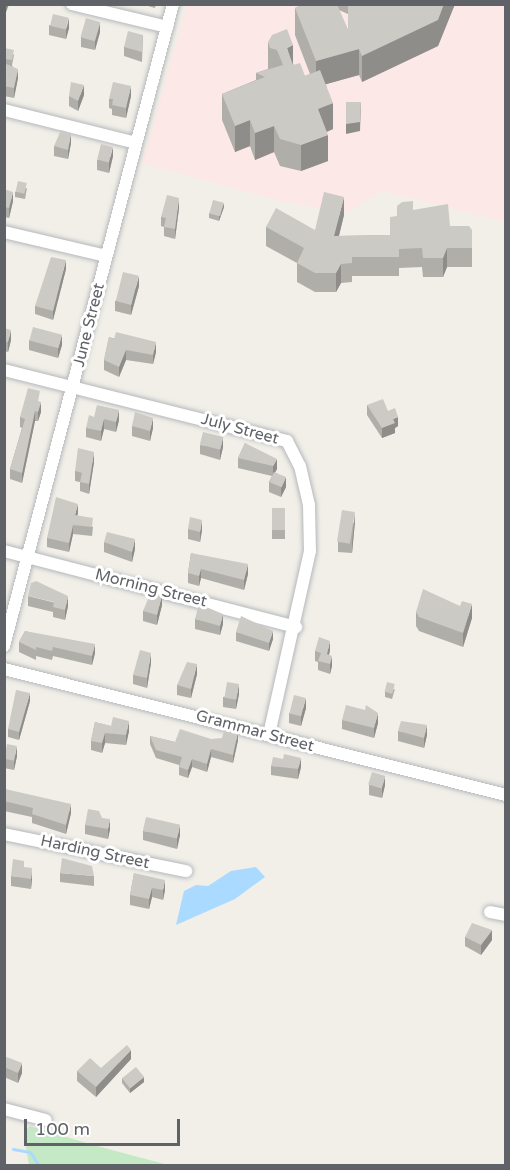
<!DOCTYPE html>
<html>
<head>
<meta charset="utf-8">
<style>
  body { margin:0 }
  #map { position:relative; width:510px; height:1170px; overflow:hidden; background:#f1efe8; font-family:"Varela Round",sans-serif }
  div>[style] { position:absolute }
  [style*='--x'] { left:calc(var(--x)*1px); top:calc(var(--y)*1px); width:calc(var(--w)*1px); rotate:calc(var(--a)*1deg) }
  .medical>* { inset:0; background:#fce8e6 }
  .green>* { inset:0; background:#c5e8c5 }
  .water>* { inset:0; background:#aadaff }
  .stream>* { height:3px; margin:-1.5px; padding:0 1.5px; transform-origin:1.5px; border-radius:1.5px; background:#aadaff }
  .roads { filter:drop-shadow(0 0 2px #b5b8bc) drop-shadow(0 0 2px #b5b8bc) }
  .minor>* { height:12px; margin:-6px; padding:0 6px; transform-origin:6px; border-radius:6px; background:#fff }
  .wall>* { inset:0; background:#afaea9; transform-origin:0 0 }
  .shaded-wall>* { inset:0; background:#8f8d8a }
  .building>* { inset:0; background:#cccac5; transform-origin:0 0 }
  span { translate:-50% -50%; white-space:nowrap; text-align:center; line-height:1.15; -webkit-text-stroke:6px #fff; paint-order:stroke }
  .street-label { font-size:16px; color:#5f6368 }
  .frame { position:absolute; inset:0; border:6px solid #5f6368; pointer-events:none }
  .scale { position:absolute; left:24px; top:1119px; width:156px; height:27px; box-sizing:border-box; border:3px solid #5f6368; border-top:0; padding-left:8px; font-size:18px; line-height:21px; white-space:nowrap; color:#5f6368; -webkit-text-stroke:4px #fff; paint-order:stroke }
</style>
</head>
<body>
<div id="map">
  <div class="medical">
    <div style="clip-path:polygon(187px 5px,505px 5px,505px 222px,383px 191px,345px 213px,285px 202px,142px 163px)"></div>
  </div>
  <div class="green">
    <div style="clip-path:polygon(29px 1126px,97px 1146px,168px 1165px,29px 1165px,24px 1135px)"></div>
  </div>
  <div class="water">
    <div style="clip-path:polygon(256px 867px,265px 877px,235px 899px,176px 925px,184px 891px,196px 885px,208px 886px,231px 871px)"></div>
  </div>
  <div class="stream">
    <div style="--x:13;--y:1149;--w:17;--a:10"></div>
    <div style="--x:30;--y:1152;--w:17;--a:57"></div>
  </div>
  <div class="roads">
    <div class="minor">
      <div style="--x:72;--y:4;--w:98;--a:13.6"></div>
      <div style="--x:4;--y:110;--w:136;--a:14"></div>
      <div style="--x:4;--y:232;--w:105;--a:13.2"></div>
      <div style="--x:4;--y:370;--w:292;--a:14.1"></div>
      <div style="--x:287;--y:441;--w:28;--a:63"></div>
      <div style="--x:300;--y:466;--w:40;--a:77"></div>
      <div style="--x:309;--y:505;--w:46;--a:88.8"></div>
      <div style="--x:310;--y:551;--w:188;--a:102.6"></div>
      <div style="--x:4;--y:551;--w:302;--a:14.6"></div>
      <div style="--x:4;--y:646;--w:664;--a:-75.25"></div>
      <div style="--x:4;--y:669;--w:518;--a:14.09"></div>
      <div style="--x:4;--y:834;--w:186;--a:11.5"></div>
      <div style="--x:490;--y:912;--w:16;--a:11"></div>
      <div style="--x:4;--y:1109;--w:43;--a:14.7"></div>
    </div>
  </div>
  <div class="wall">
    <div style="clip-path:polygon(141px 4px,156px 4px,155px 8px)"></div>
    <div style="clip-path:polygon(evenodd,304px 4px,455px 4px,438px 46px,362px 82px,359px 75px,326px 84px,333px 129px,327px 132px,328px 161px,301px 171px,280px 166px,274px 152px,255px 160px,250px 146px,235px 152px,222px 120px,222px 94px,256px 80px,256px 73px,268px 69px,268px 42px,293px 64px,305px 76px,310px 74px,295px 35px,295px 8px,304px 4px,339px 10px,348px 14px,348px 30px,339px 10px)"></div>
    <div style="clip-path:polygon(49px 25px,69px 28px,66px 39px,49px 35px)"></div>
    <div style="clip-path:polygon(100px 32px,95px 50px,81px 47px,81px 37px)"></div>
    <div style="clip-path:polygon(143px 35px,142px 62px,124px 56px,124px 47px)"></div>
    <div style="clip-path:polygon(4px 48px,14px 55px,12px 65px,18px 78px,14px 98px,4px 96px)"></div>
    <div style="clip-path:polygon(84px 95px,78px 111px,69px 106px,69px 96px)"></div>
    <div style="clip-path:polygon(131px 96px,126px 118px,112px 115px,112px 109px,109px 108px,109px 99px)"></div>
    <div style="clip-path:polygon(71px 143px,68px 159px,54px 156px,54px 146px)"></div>
    <div style="clip-path:polygon(113px 156px,109px 173px,97px 170px,97px 160px)"></div>
    <div style="clip-path:polygon(27px 188px,25px 199px,15px 197px,15px 192px)"></div>
    <div style="clip-path:polygon(4px 189px,13px 201px,9px 218px,4px 217px)"></div>
    <div style="clip-path:polygon(224px 207px,219px 221px,209px 218px,209px 213px)"></div>
    <div style="clip-path:polygon(179px 208px,175px 239px,164px 236px,164px 227px,161px 226px,161px 217px)"></div>
    <div style="clip-path:polygon(413px 210px,450px 226px,472px 230px,472px 267px,447px 267px,443px 277px,423px 277px,422px 267px,399px 268px,399px 276px,352px 276px,352px 282px,341px 283px,336px 292px,315px 292px,297px 282px,297px 263px,266px 246px,266px 227px,315px 230px,344px 215px,339px 236px,390px 235px,397px 216px)"></div>
    <div style="clip-path:polygon(66px 269px,53px 320px,35px 314px,35px 306px)"></div>
    <div style="clip-path:polygon(139px 286px,131px 315px,115px 311px,115px 301px)"></div>
    <div style="clip-path:polygon(4px 328px,11px 340px,8px 352px,4px 351px)"></div>
    <div style="clip-path:polygon(109px 337px,156px 352px,153px 364px,126px 360px,119px 377px,104px 370px,104px 360px)"></div>
    <div style="clip-path:polygon(29px 340px,62px 345px,58px 358px,29px 350px)"></div>
    <div style="clip-path:polygon(40px 402px,41px 412px,38px 421px,35px 421px,22px 483px,10px 479px,10px 469px,22px 428px,20px 427px,20px 417px)"></div>
    <div style="clip-path:polygon(367px 405px,388px 411px,398px 426px,395px 428px,395px 433px,382px 438px,367px 415px)"></div>
    <div style="clip-path:polygon(94px 417px,119px 420px,116px 432px,104px 429px,101px 441px,86px 437px,86px 428px)"></div>
    <div style="clip-path:polygon(132px 426px,153px 428px,150px 441px,132px 436px)"></div>
    <div style="clip-path:polygon(245px 443px,277px 469px,275px 472px,286px 487px,281px 497px,269px 492px,269px 482px,272px 476px,238px 468px,238px 458px)"></div>
    <div style="clip-path:polygon(200px 445px,223px 447px,220px 460px,200px 454px)"></div>
    <div style="clip-path:polygon(94px 462px,89px 494px,80px 491px,80px 482px,75px 481px,75px 471px)"></div>
    <div style="left:272px;top:508px;width:13px;height:31px"></div>
    <div style="clip-path:polygon(78px 513px,77px 516px,93px 527px,92px 536px,73px 534px,69px 552px,47px 547px,47px 538px)"></div>
    <div style="clip-path:polygon(355px 521px,352px 553px,338px 552px,338px 542px)"></div>
    <div style="clip-path:polygon(188px 529px,202px 530px,200px 542px,188px 539px)"></div>
    <div style="clip-path:polygon(104px 542px,135px 549px,132px 562px,104px 552px)"></div>
    <div style="clip-path:polygon(191px 553px,248px 574px,244px 590px,201px 578px,199px 586px,188px 583px,188px 573px)"></div>
    <div style="clip-path:polygon(28px 596px,68px 606px,65px 620px,53px 617px,53px 612px,28px 606px)"></div>
    <div style="clip-path:polygon(162px 605px,157px 625px,143px 621px,143px 611px)"></div>
    <div style="clip-path:polygon(416px 612px,472px 618px,463px 647px,419px 631px,416px 626px)"></div>
    <div style="clip-path:polygon(195px 619px,223px 624px,220px 635px,195px 629px)"></div>
    <div style="clip-path:polygon(25px 631px,95px 653px,92px 665px,53px 656px,52px 660px,36px 656px,36px 660px,19px 652px,19px 642px)"></div>
    <div style="clip-path:polygon(236px 632px,273px 639px,269px 651px,236px 641px)"></div>
    <div style="clip-path:polygon(330px 650px,329px 655px,332px 666px,330px 674px,318px 670px,318px 662px,315px 661px,315px 651px)"></div>
    <div style="clip-path:polygon(151px 663px,147px 688px,133px 684px,133px 675px)"></div>
    <div style="clip-path:polygon(197px 674px,191px 698px,177px 695px,177px 685px)"></div>
    <div style="clip-path:polygon(395px 689px,392px 699px,385px 697px,385px 692px)"></div>
    <div style="clip-path:polygon(239px 694px,236px 709px,223px 707px,223px 697px)"></div>
    <div style="clip-path:polygon(30px 701px,19px 740px,8px 737px,8px 729px)"></div>
    <div style="clip-path:polygon(306px 708px,301px 726px,289px 723px,289px 713px)"></div>
    <div style="clip-path:polygon(342px 720px,378px 723px,374px 738px,342px 729px)"></div>
    <div style="clip-path:polygon(95px 722px,129px 731px,126px 745px,105px 743px,102px 753px,91px 750px,91px 741px)"></div>
    <div style="clip-path:polygon(398px 731px,427px 735px,424px 748px,398px 741px)"></div>
    <div style="clip-path:polygon(150px 736px,175px 742px,211px 739px,238px 740px,233px 763px,211px 757px,207px 772px,192px 767px,188px 778px,179px 775px,179px 765px,156px 758px,150px 744px)"></div>
    <div style="clip-path:polygon(4px 754px,17px 756px,14px 770px,4px 768px)"></div>
    <div style="clip-path:polygon(271px 766px,301px 767px,298px 779px,271px 775px)"></div>
    <div style="clip-path:polygon(369px 785px,385px 785px,382px 798px,369px 795px)"></div>
    <div style="clip-path:polygon(5px 789px,71px 813px,66px 834px,32px 823px,32px 817px,4px 811px)"></div>
    <div style="clip-path:polygon(102px 818px,110px 829px,108px 839px,85px 834px,85px 825px)"></div>
    <div style="clip-path:polygon(143px 831px,180px 835px,177px 849px,143px 840px)"></div>
    <div style="clip-path:polygon(60px 873px,94px 876px,94px 886px,60px 882px)"></div>
    <div style="clip-path:polygon(134px 873px,165px 890px,163px 900px,152px 897px,149px 909px,130px 905px,130px 895px)"></div>
    <div style="clip-path:polygon(11px 876px,32px 878px,31px 889px,11px 886px)"></div>
    <div style="clip-path:polygon(465px 937px,492px 940px,481px 955px,465px 946px)"></div>
    <div style="clip-path:polygon(506px 944px,506px 961px,504px 960px,504px 950px)"></div>
    <div style="clip-path:polygon(4px 1056px,22px 1073px,18px 1083px,4px 1077px)"></div>
    <div style="clip-path:polygon(131px 1059px,96px 1097px,77px 1081px,77px 1071px,101px 1068px)"></div>
    <div style="clip-path:polygon(122px 1078px,144px 1082px,130px 1093px,122px 1083px)"></div>
  </div>
  <div class="shaded-wall">
    <div style="clip-path:polygon(6px 4px,9px 4px,4px 18px,4px 8px)"></div>
    <div style="clip-path:polygon(444px 4px,455px 4px,438px 46px,362px 82px,362px 56px)"></div>
    <div style="clip-path:polygon(69px 18px,69px 28px,66px 39px,66px 30px)"></div>
    <div style="clip-path:polygon(100px 22px,100px 32px,95px 50px,95px 40px)"></div>
    <div style="clip-path:polygon(293px 45px,293px 72px,287px 48px)"></div>
    <div style="clip-path:polygon(359px 49px,359px 75px,316px 87px,316px 61px)"></div>
    <div style="clip-path:polygon(18px 69px,18px 78px,14px 98px,14px 88px)"></div>
    <div style="clip-path:polygon(84px 85px,84px 95px,78px 111px,78px 101px)"></div>
    <div style="clip-path:polygon(131px 86px,131px 96px,126px 118px,126px 108px)"></div>
    <div style="clip-path:polygon(361px 102px,360px 131px,346px 134px,346px 124px)"></div>
    <div style="clip-path:polygon(333px 103px,333px 129px,318px 135px,318px 109px)"></div>
    <div style="clip-path:polygon(250px 120px,250px 146px,235px 152px,235px 126px)"></div>
    <div style="clip-path:polygon(274px 126px,274px 152px,255px 160px,255px 133px)"></div>
    <div style="clip-path:polygon(71px 133px,71px 143px,68px 159px,68px 150px)"></div>
    <div style="clip-path:polygon(328px 135px,328px 161px,301px 171px,301px 145px)"></div>
    <div style="clip-path:polygon(113px 147px,113px 156px,109px 173px,109px 163px)"></div>
    <div style="clip-path:polygon(13px 192px,13px 201px,9px 218px,9px 208px)"></div>
    <div style="clip-path:polygon(344px 197px,344px 215px,334px 255px,334px 236px)"></div>
    <div style="clip-path:polygon(179px 198px,179px 208px,175px 239px,175px 229px)"></div>
    <div style="clip-path:polygon(224px 203px,224px 207px,219px 221px,219px 216px)"></div>
    <div style="clip-path:polygon(447px 248px,447px 267px,443px 277px,443px 258px)"></div>
    <div style="clip-path:polygon(66px 260px,66px 269px,53px 320px,53px 311px)"></div>
    <div style="clip-path:polygon(341px 264px,341px 283px,336px 292px,336px 273px)"></div>
    <div style="clip-path:polygon(139px 276px,139px 286px,131px 315px,131px 305px)"></div>
    <div style="clip-path:polygon(11px 330px,11px 340px,8px 352px,8px 342px)"></div>
    <div style="clip-path:polygon(62px 335px,62px 345px,58px 358px,58px 348px)"></div>
    <div style="clip-path:polygon(156px 342px,156px 352px,153px 364px,153px 355px)"></div>
    <div style="clip-path:polygon(126px 350px,126px 360px,119px 377px,119px 367px)"></div>
    <div style="clip-path:polygon(41px 402px,41px 412px,38px 421px,38px 412px)"></div>
    <div style="clip-path:polygon(119px 410px,119px 420px,116px 432px,116px 422px)"></div>
    <div style="clip-path:polygon(35px 411px,35px 421px,22px 483px,22px 473px)"></div>
    <div style="clip-path:polygon(398px 417px,398px 426px,395px 428px,395px 433px,382px 438px,382px 428px,393px 419px)"></div>
    <div style="clip-path:polygon(153px 418px,153px 428px,150px 441px,150px 431px)"></div>
    <div style="clip-path:polygon(104px 419px,104px 429px,101px 441px,101px 431px)"></div>
    <div style="clip-path:polygon(223px 437px,223px 447px,220px 460px,220px 450px)"></div>
    <div style="clip-path:polygon(94px 452px,94px 462px,89px 494px,89px 484px)"></div>
    <div style="clip-path:polygon(277px 459px,277px 469px,273px 476px,273px 466px)"></div>
    <div style="clip-path:polygon(286px 477px,286px 487px,281px 497px,281px 488px)"></div>
    <div style="clip-path:polygon(78px 504px,78px 513px,75px 525px,75px 515px)"></div>
    <div style="clip-path:polygon(355px 512px,355px 521px,352px 553px,352px 543px)"></div>
    <div style="clip-path:polygon(202px 520px,202px 530px,200px 542px,200px 532px)"></div>
    <div style="clip-path:polygon(73px 525px,73px 534px,69px 552px,69px 543px)"></div>
    <div style="clip-path:polygon(135px 539px,135px 549px,132px 562px,132px 552px)"></div>
    <div style="clip-path:polygon(6px 557px,6px 567px,4px 573px,4px 563px)"></div>
    <div style="clip-path:polygon(248px 564px,248px 574px,244px 590px,244px 580px)"></div>
    <div style="clip-path:polygon(201px 569px,201px 578px,199px 586px,199px 576px)"></div>
    <div style="clip-path:polygon(162px 595px,162px 605px,157px 625px,157px 615px)"></div>
    <div style="clip-path:polygon(68px 596px,68px 606px,65px 620px,65px 610px)"></div>
    <div style="clip-path:polygon(472px 604px,472px 618px,463px 647px,463px 633px)"></div>
    <div style="clip-path:polygon(223px 614px,223px 624px,220px 635px,220px 626px)"></div>
    <div style="clip-path:polygon(273px 631px,273px 639px,269px 651px,269px 643px)"></div>
    <div style="clip-path:polygon(330px 641px,330px 650px,327px 664px,327px 654px)"></div>
    <div style="clip-path:polygon(95px 644px,95px 653px,92px 665px,92px 656px)"></div>
    <div style="clip-path:polygon(151px 653px,151px 663px,147px 688px,147px 678px)"></div>
    <div style="clip-path:polygon(332px 656px,332px 666px,330px 674px,330px 664px)"></div>
    <div style="clip-path:polygon(197px 664px,197px 674px,191px 698px,191px 689px)"></div>
    <div style="clip-path:polygon(239px 684px,239px 694px,236px 709px,236px 700px)"></div>
    <div style="clip-path:polygon(30px 693px,30px 701px,19px 740px,19px 732px)"></div>
    <div style="clip-path:polygon(306px 698px,306px 708px,301px 726px,301px 716px)"></div>
    <div style="clip-path:polygon(378px 713px,378px 723px,374px 738px,374px 728px)"></div>
    <div style="clip-path:polygon(129px 721px,129px 731px,126px 745px,126px 735px)"></div>
    <div style="clip-path:polygon(427px 725px,427px 735px,424px 748px,424px 738px)"></div>
    <div style="clip-path:polygon(238px 732px,238px 740px,233px 763px,233px 755px)"></div>
    <div style="clip-path:polygon(105px 733px,105px 743px,102px 753px,102px 743px)"></div>
    <div style="clip-path:polygon(17px 746px,17px 756px,14px 770px,14px 761px)"></div>
    <div style="clip-path:polygon(211px 749px,211px 757px,207px 772px,207px 764px)"></div>
    <div style="clip-path:polygon(301px 758px,301px 767px,298px 779px,298px 769px)"></div>
    <div style="clip-path:polygon(192px 759px,192px 767px,188px 778px,188px 770px)"></div>
    <div style="clip-path:polygon(385px 776px,385px 785px,382px 798px,382px 788px)"></div>
    <div style="clip-path:polygon(71px 804px,71px 813px,66px 834px,66px 825px)"></div>
    <div style="clip-path:polygon(110px 819px,110px 829px,108px 839px,108px 829px)"></div>
    <div style="clip-path:polygon(180px 825px,180px 835px,177px 849px,177px 839px)"></div>
    <div style="clip-path:polygon(32px 868px,32px 878px,31px 889px,31px 879px)"></div>
    <div style="clip-path:polygon(165px 880px,165px 890px,163px 900px,163px 890px)"></div>
    <div style="clip-path:polygon(152px 888px,152px 897px,149px 909px,149px 899px)"></div>
    <div style="clip-path:polygon(492px 930px,492px 940px,481px 955px,481px 945px)"></div>
    <div style="clip-path:polygon(131px 1050px,131px 1059px,96px 1097px,96px 1087px)"></div>
    <div style="clip-path:polygon(22px 1063px,22px 1073px,18px 1083px,18px 1073px)"></div>
    <div style="clip-path:polygon(144px 1077px,144px 1082px,130px 1093px,130px 1088px)"></div>
  </div>
  <div class="building">
    <div style="clip-path:polygon(304px 4px,337px 4px,348px 30px,348px 4px,444px 4px,438px 20px,362px 56px,359px 49px,316px 61px,295px 8px)"></div>
    <div style="left:53px;top:14px;width:16px;height:12px;rotate:14deg"></div>
    <div style="left:86px;top:18px;width:15px;height:20px;rotate:16deg"></div>
    <div style="clip-path:polygon(287px 29px,293px 45px,287px 48px,293px 65px,300px 63px,305px 76px,320px 70px,333px 103px,318px 109px,328px 135px,301px 145px,280px 139px,274px 126px,255px 133px,250px 120px,235px 126px,222px 94px,265px 77px,256px 73px,283px 65px,277px 50px,270px 48px,268px 42px,272px 35px)"></div>
    <div style="clip-path:polygon(128px 31px,143px 35px,142px 52px,124px 47px)"></div>
    <div style="clip-path:polygon(4px 48px,14px 50px,12px 60px,4px 59px)"></div>
    <div style="clip-path:polygon(4px 63px,18px 69px,14px 88px,4px 86px)"></div>
    <div style="clip-path:polygon(71px 82px,84px 85px,78px 101px,69px 96px)"></div>
    <div style="clip-path:polygon(113px 82px,131px 86px,126px 108px,112px 105px,113px 99px,109px 99px)"></div>
    <div style="clip-path:polygon(346px 102px,361px 102px,360px 122px,346px 124px)"></div>
    <div style="clip-path:polygon(61px 130px,71px 133px,68px 150px,54px 146px)"></div>
    <div style="left:101px;top:144px;width:12px;height:16px;rotate:14deg"></div>
    <div style="left:18px;top:181px;width:9px;height:11px;rotate:13deg"></div>
    <div style="clip-path:polygon(4px 189px,13px 192px,9px 208px,4px 207px)"></div>
    <div style="clip-path:polygon(324px 192px,344px 197px,334px 236px,390px 235px,390px 217px,397px 216px,397px 206px,402px 202px,413px 201px,413px 210px,448px 204px,450px 226px,469px 226px,472px 230px,472px 248px,447px 248px,443px 258px,423px 258px,422px 248px,399px 249px,399px 257px,352px 257px,352px 263px,341px 264px,336px 273px,315px 273px,297px 263px,304px 248px,266px 227px,276px 208px,315px 230px)"></div>
    <div style="clip-path:polygon(167px 195px,179px 198px,175px 229px,164px 227px,166px 218px,161px 217px)"></div>
    <div style="left:213px;top:200px;width:11px;height:14px;rotate:15deg"></div>
    <div style="clip-path:polygon(51px 257px,66px 260px,53px 311px,35px 306px)"></div>
    <div style="left:123px;top:272px;width:16px;height:30px;rotate:14deg"></div>
    <div style="left:33px;top:327px;width:30px;height:14px;rotate:15deg"></div>
    <div style="clip-path:polygon(4px 328px,11px 330px,8px 342px,4px 341px)"></div>
    <div style="clip-path:polygon(116px 332px,156px 342px,153px 355px,126px 350px,119px 367px,104px 360px,109px 337px,114px 339px)"></div>
    <div style="clip-path:polygon(28px 388px,40px 391px,38px 401px,41px 402px,38px 412px,35px 411px,22px 473px,10px 469px,25px 419px,20px 417px)"></div>
    <div style="clip-path:polygon(383px 399px,388px 411px,395px 408px,398px 417px,393px 419px,395px 423px,382px 428px,367px 405px)"></div>
    <div style="clip-path:polygon(97px 405px,119px 410px,116px 422px,104px 419px,101px 431px,86px 428px,89px 415px,94px 417px)"></div>
    <div style="clip-path:polygon(135px 412px,153px 418px,150px 431px,132px 426px)"></div>
    <div style="left:203px;top:432px;width:21px;height:13px;rotate:14deg"></div>
    <div style="clip-path:polygon(245px 443px,277px 459px,273px 466px,238px 458px)"></div>
    <div style="clip-path:polygon(78px 448px,94px 452px,89px 484px,80px 482px,82px 473px,75px 471px)"></div>
    <div style="left:274px;top:472px;width:13px;height:11px;rotate:23deg"></div>
    <div style="clip-path:polygon(56px 497px,78px 504px,75px 515px,93px 518px,92px 527px,73px 525px,69px 543px,47px 538px)"></div>
    <div style="left:272px;top:508px;width:13px;height:22px"></div>
    <div style="left:342px;top:510px;width:13px;height:32px;rotate:9deg"></div>
    <div style="clip-path:polygon(190px 517px,202px 520px,200px 532px,188px 529px)"></div>
    <div style="clip-path:polygon(107px 532px,135px 539px,132px 552px,104px 542px)"></div>
    <div style="clip-path:polygon(191px 553px,248px 564px,244px 580px,201px 569px,199px 576px,188px 573px)"></div>
    <div style="clip-path:polygon(36px 581px,68px 596px,65px 610px,53px 607px,54px 602px,28px 596px,31px 583px)"></div>
    <div style="clip-path:polygon(423px 589px,460px 606px,462px 601px,472px 604px,463px 633px,419px 617px,416px 612px)"></div>
    <div style="clip-path:polygon(151px 592px,162px 595px,157px 615px,143px 611px)"></div>
    <div style="clip-path:polygon(199px 604px,223px 614px,220px 626px,195px 619px)"></div>
    <div style="clip-path:polygon(241px 616px,273px 631px,269px 643px,236px 632px)"></div>
    <div style="clip-path:polygon(25px 631px,95px 644px,92px 656px,53px 647px,52px 651px,36px 647px,36px 650px,19px 642px)"></div>
    <div style="clip-path:polygon(319px 637px,330px 641px,327px 654px,332px 656px,330px 664px,318px 661px,321px 653px,315px 651px)"></div>
    <div style="clip-path:polygon(140px 650px,151px 653px,147px 678px,133px 675px)"></div>
    <div style="clip-path:polygon(187px 662px,197px 664px,191px 689px,177px 685px)"></div>
    <div style="left:227px;top:682px;width:12px;height:16px;rotate:9deg"></div>
    <div style="left:387px;top:682px;width:8px;height:10px;rotate:14deg"></div>
    <div style="clip-path:polygon(16px 690px,30px 693px,19px 732px,8px 729px)"></div>
    <div style="left:294px;top:695px;width:12px;height:19px;rotate:14deg"></div>
    <div style="clip-path:polygon(346px 705px,365px 710px,366px 705px,378px 713px,374px 728px,342px 720px)"></div>
    <div style="clip-path:polygon(113px 717px,129px 721px,126px 735px,105px 733px,102px 743px,91px 741px,95px 722px,111px 726px)"></div>
    <div style="clip-path:polygon(401px 721px,427px 725px,424px 738px,398px 731px)"></div>
    <div style="clip-path:polygon(225px 728px,238px 732px,233px 755px,211px 749px,207px 764px,192px 759px,188px 770px,179px 767px,182px 757px,156px 750px,150px 736px,175px 742px,180px 729px,211px 739px,222px 738px)"></div>
    <div style="left:7px;top:744px;width:10px;height:15px;rotate:11deg"></div>
    <div style="clip-path:polygon(284px 754px,301px 758px,298px 769px,271px 766px,273px 757px,283px 759px)"></div>
    <div style="left:372px;top:772px;width:14px;height:13px;rotate:17deg"></div>
    <div style="clip-path:polygon(5px 789px,71px 804px,66px 825px,32px 814px,33px 808px,4px 801px)"></div>
    <div style="clip-path:polygon(88px 809px,99px 811px,102px 818px,110px 819px,108px 829px,85px 825px)"></div>
    <div style="left:146px;top:817px;width:35px;height:14px;rotate:13deg"></div>
    <div style="clip-path:polygon(62px 858px,92px 866px,94px 876px,60px 873px)"></div>
    <div style="clip-path:polygon(13px 859px,24px 861px,24px 867px,32px 868px,31px 879px,11px 876px)"></div>
    <div style="clip-path:polygon(134px 873px,165px 880px,163px 890px,152px 888px,149px 899px,130px 895px)"></div>
    <div style="clip-path:polygon(472px 923px,492px 930px,481px 945px,465px 937px)"></div>
    <div style="clip-path:polygon(127px 1045px,131px 1050px,96px 1087px,77px 1071px,90px 1058px,101px 1068px)"></div>
    <div style="clip-path:polygon(4px 1056px,22px 1063px,18px 1073px,4px 1067px)"></div>
    <div style="left:136px;top:1067px;width:13px;height:18px;rotate:51deg"></div>
  </div>
  <div class="street-label">
    <span style="left:89px;top:325px;rotate:-76deg">June Street</span>
    <span style="left:240px;top:429px;rotate:15deg">July Street</span>
    <span style="left:151px;top:588px;rotate:14deg">Morning Street</span>
    <span style="left:255px;top:731px;rotate:15deg">Grammar Street</span>
    <span style="left:95px;top:852px;rotate:12deg">Harding Street</span>
  </div>
  <div class="frame"></div>
  <div class="scale">100 m</div>
</div>
</body>
</html>
